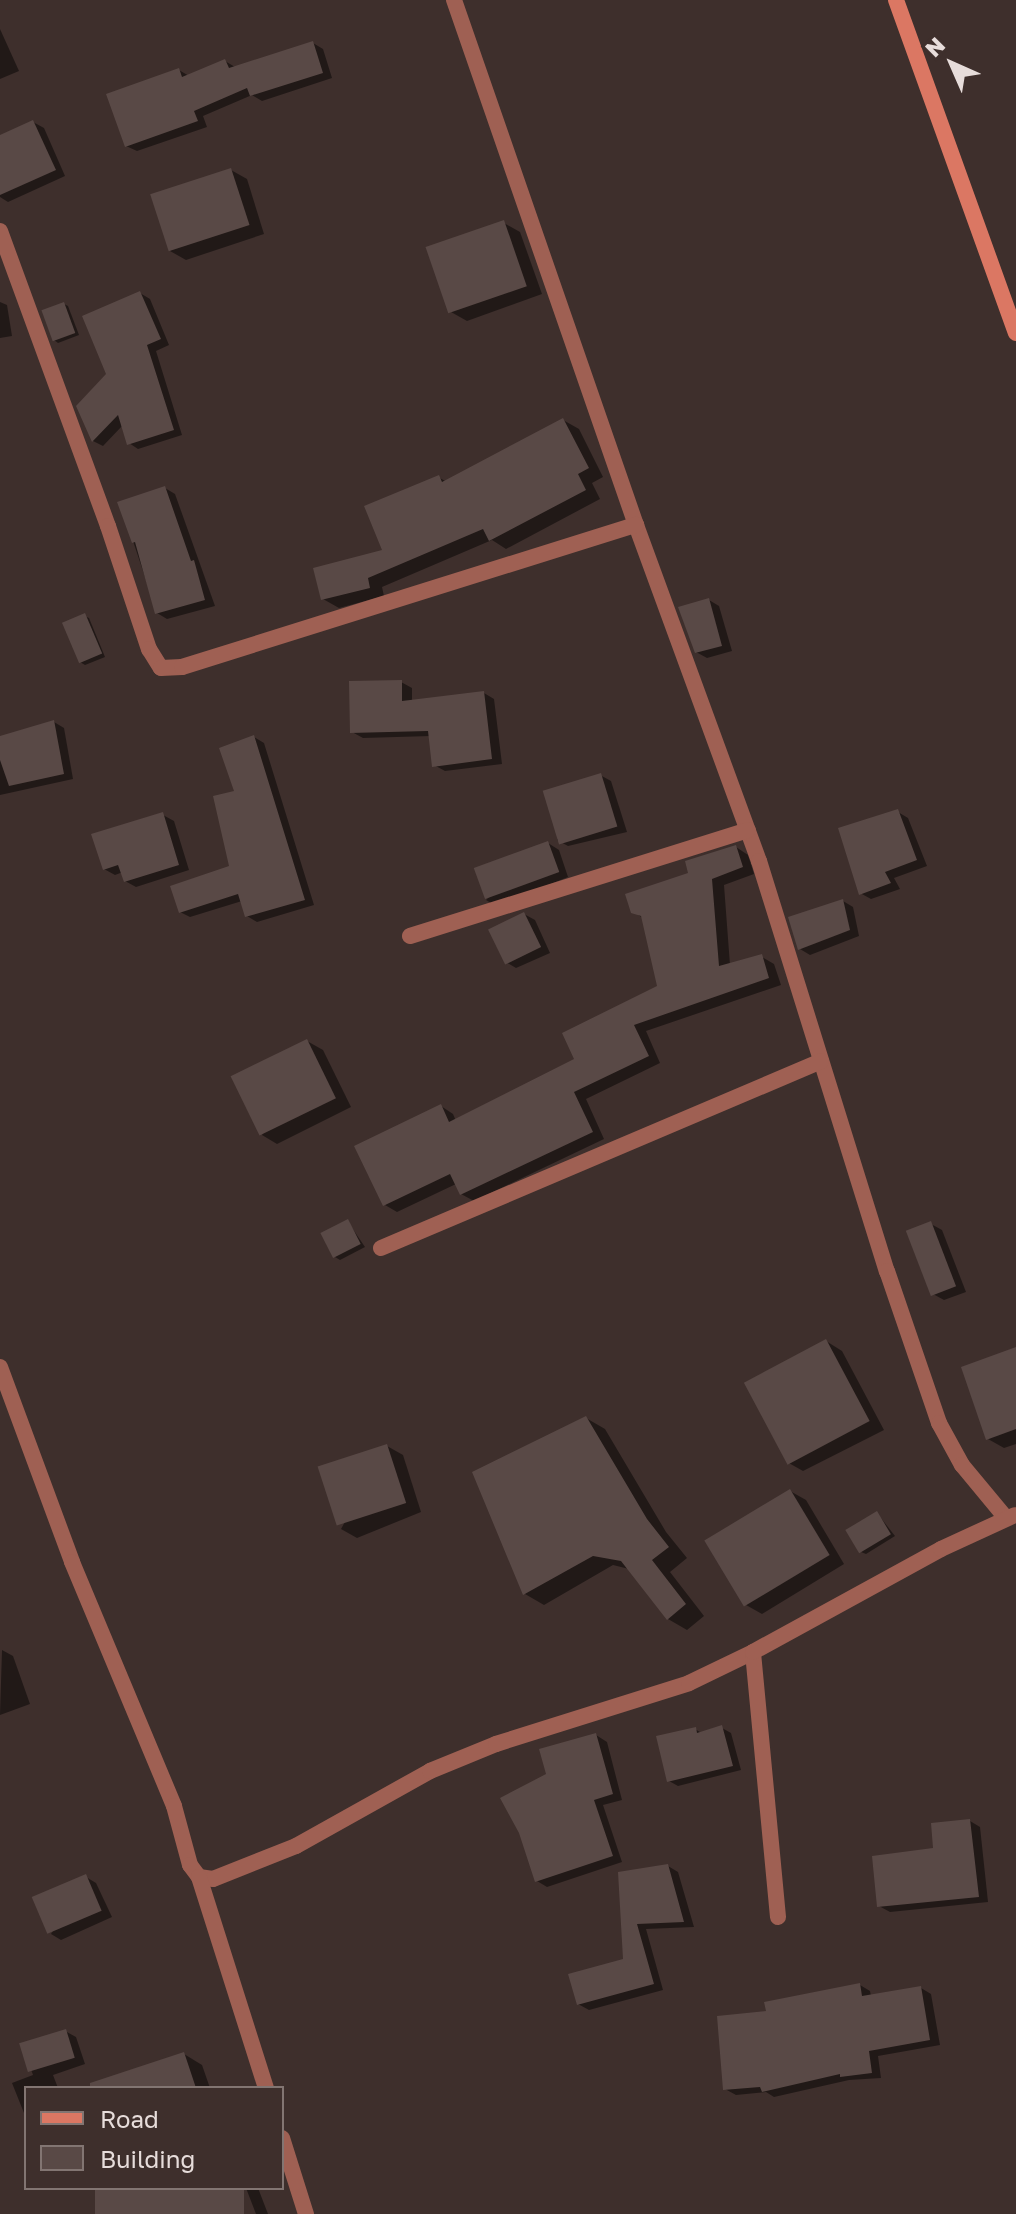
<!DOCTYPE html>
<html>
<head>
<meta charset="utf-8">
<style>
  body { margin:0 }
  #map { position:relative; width:1016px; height:2214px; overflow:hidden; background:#3e2f2c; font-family:"Golos Text",sans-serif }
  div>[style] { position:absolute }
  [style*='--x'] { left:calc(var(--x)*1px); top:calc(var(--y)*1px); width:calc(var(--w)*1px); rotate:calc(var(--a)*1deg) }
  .shadow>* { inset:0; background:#0007 }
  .building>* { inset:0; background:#594946; transform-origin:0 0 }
  .street>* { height:16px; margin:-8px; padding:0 8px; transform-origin:8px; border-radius:8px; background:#9f6053 }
  .secondary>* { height:16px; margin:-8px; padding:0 8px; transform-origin:8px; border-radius:8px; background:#db7763 }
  span { translate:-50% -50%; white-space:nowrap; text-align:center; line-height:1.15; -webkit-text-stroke:6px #3e2f2c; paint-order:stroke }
  .legend { position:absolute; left:24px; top:2086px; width:260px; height:104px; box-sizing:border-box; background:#3e2f2c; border:2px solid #827572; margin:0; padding:10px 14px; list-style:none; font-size:24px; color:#e7dddb }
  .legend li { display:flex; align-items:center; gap:16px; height:40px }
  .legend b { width:40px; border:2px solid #827572 }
  .north { position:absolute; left:912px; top:24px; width:80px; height:80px; -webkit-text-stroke:6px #3e2f2c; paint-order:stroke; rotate:315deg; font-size:22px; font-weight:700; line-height:32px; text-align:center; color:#e7dddb }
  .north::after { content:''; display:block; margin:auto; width:28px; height:36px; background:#e7dddb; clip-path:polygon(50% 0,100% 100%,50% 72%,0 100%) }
</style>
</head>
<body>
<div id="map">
  <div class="shadow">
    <div style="clip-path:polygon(0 29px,19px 71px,0 79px)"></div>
    <div style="clip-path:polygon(313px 43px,323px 49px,332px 78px,262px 101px,252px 95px,203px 116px,207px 127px,137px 151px,126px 146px,179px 70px,189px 76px,225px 61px,235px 67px)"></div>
    <div style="clip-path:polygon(33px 122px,44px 128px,65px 176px,8px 202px,0 197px,0 138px)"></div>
    <div style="clip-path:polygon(231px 170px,247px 179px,264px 234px,186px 260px,170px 251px)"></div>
    <div style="clip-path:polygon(504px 223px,520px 232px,542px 294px,467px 321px,451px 312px)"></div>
    <div style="clip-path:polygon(140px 293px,150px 299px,169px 345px,156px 351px,182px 435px,138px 449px,129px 443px,123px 425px,103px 446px,93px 441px,78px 406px,109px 375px)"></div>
    <div style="clip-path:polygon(0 302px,7px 305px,12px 336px,0 338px)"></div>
    <div style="clip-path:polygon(64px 304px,68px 306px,79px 335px,58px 343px,54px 340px)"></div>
    <div style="clip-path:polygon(563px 420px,579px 429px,603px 477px,592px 483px,600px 499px,506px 549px,492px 540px,382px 587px,384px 596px,339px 608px,323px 599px,385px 551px,438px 477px,447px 482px)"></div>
    <div style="clip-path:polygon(165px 488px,175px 494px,215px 606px,167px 619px,157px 613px,133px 541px)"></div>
    <div style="clip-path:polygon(709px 600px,719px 606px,732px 651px,707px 658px,696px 652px)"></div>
    <div style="clip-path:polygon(84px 616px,89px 618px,105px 657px,85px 665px,80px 662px)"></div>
    <div style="clip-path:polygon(401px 682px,412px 688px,412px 702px,484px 693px,494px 699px,502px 764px,445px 771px,434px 765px,431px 736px,363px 738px,352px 732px)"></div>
    <div style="clip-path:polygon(54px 722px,64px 728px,73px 779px,0 795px,0 738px)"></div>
    <div style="clip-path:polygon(254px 737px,264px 743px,314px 905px,257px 922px,247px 916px,242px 901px,190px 917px,180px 912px,231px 868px,236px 793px)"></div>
    <div style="clip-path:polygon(600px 775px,611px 781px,627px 832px,568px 846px,557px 840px)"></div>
    <div style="clip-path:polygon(898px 812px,908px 818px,927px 866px,894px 878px,900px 889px,871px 899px,860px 893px)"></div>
    <div style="clip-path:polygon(163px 815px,174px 821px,189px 870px,136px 887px,125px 881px,123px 872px,115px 875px,104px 869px)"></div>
    <div style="clip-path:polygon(548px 843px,559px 850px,568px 877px,496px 906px,486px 900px)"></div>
    <div style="clip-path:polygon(736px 847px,748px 855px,754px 874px,724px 885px,730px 965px,762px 957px,774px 964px,781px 985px,646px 1031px,660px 1063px,586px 1099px,604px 1139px,474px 1201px,461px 1194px,456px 1184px,397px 1212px,385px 1205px,441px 1106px,453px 1114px,456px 1121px,577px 1060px,659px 987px,643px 918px,632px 911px)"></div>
    <div style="clip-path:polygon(843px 901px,853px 907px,859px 936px,810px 955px,800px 949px)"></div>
    <div style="clip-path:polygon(524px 914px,535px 920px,550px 953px,516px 968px,506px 962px)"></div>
    <div style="clip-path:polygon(307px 1041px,323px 1050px,351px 1107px,277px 1144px,262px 1135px)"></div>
    <div style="clip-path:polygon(348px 1222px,365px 1247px,340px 1260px,335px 1257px)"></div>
    <div style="clip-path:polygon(931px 1224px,942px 1230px,966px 1292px,944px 1300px,933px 1294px)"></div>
    <div style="clip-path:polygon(826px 1341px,842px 1351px,884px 1430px,803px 1471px,787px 1462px)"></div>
    <div style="clip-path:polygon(1016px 1349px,1016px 1444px,1004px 1448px,988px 1439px)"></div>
    <div style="clip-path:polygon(586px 1418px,605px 1429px,666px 1532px,687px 1558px,670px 1572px,704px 1616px,687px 1630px,668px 1619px,629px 1569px,613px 1565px,544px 1605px,525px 1594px)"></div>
    <div style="clip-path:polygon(387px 1446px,403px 1455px,421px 1512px,357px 1538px,341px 1529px)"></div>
    <div style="clip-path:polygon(790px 1491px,806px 1500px,844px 1564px,762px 1614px,746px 1605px)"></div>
    <div style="clip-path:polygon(877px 1513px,895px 1536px,866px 1554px,861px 1552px)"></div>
    <div style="clip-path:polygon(2px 1650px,13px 1656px,30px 1704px,0 1715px)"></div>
    <div style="clip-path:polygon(722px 1728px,731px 1733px,741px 1770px,678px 1786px,669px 1781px,695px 1729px,703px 1734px)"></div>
    <div style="clip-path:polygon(596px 1735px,607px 1742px,622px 1800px,603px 1805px,622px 1862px,547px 1887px,537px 1881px,549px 1775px)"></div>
    <div style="clip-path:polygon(970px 1821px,980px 1827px,988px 1902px,890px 1912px,879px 1906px)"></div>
    <div style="clip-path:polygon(668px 1866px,678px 1872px,694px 1927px,646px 1929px,663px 1990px,589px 2010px,578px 2004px,626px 1960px,620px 1874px)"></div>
    <div style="clip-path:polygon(86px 1877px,96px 1883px,112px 1917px,61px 1940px,51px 1934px)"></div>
    <div style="clip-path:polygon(860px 1985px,870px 1991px,871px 1996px,921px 1988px,931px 1994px,940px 2045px,878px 2056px,881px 2078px,849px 2080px,774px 2097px,766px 2092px,736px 2095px,725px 2089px,768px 2013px)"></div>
    <div style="clip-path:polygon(65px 2031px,76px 2037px,85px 2064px,53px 2075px,58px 2088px,26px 2088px,26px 2118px,12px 2083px,33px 2075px,23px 2046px)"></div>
    <div style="clip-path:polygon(184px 2054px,202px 2065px,210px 2088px,112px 2088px)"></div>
    <div style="clip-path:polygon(246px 2188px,258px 2188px,268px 2214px,256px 2214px)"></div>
  </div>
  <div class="building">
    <div style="clip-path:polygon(313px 41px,323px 73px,250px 96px,247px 88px,194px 111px,198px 121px,125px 147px,106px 94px,179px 68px,182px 77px,225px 59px,229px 68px)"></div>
    <div style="clip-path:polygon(33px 120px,56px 170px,0 195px,0 135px)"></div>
    <div style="left:231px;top:168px;width:60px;height:85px;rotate:72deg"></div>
    <div style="left:504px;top:220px;width:70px;height:83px;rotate:71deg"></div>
    <div style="clip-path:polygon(140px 291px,161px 339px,147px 345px,174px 430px,127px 445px,118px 415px,92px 442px,76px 406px,106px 374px,82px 316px)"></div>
    <div style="left:64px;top:302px;width:33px;height:24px;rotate:70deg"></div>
    <div style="clip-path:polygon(563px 418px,589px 468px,578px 474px,586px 490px,489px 541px,483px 529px,368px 578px,370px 588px,321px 600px,313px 568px,382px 550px,364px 506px,439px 475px,442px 482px)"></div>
    <div style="clip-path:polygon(165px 486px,191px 561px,194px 560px,205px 600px,155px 614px,135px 542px,132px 543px,117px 502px)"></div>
    <div style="clip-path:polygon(709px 598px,722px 646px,695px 653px,678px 607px)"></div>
    <div style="left:85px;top:613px;width:44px;height:25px;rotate:67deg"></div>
    <div style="clip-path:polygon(402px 680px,402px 701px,484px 691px,492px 759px,432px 767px,428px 731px,350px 733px,349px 681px)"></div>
    <div style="clip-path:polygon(54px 720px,64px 774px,9px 786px,0 760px,0 736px)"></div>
    <div style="clip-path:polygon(254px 735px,305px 900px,245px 917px,238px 894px,179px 913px,170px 886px,229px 866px,213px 796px,234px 791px,219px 748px)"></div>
    <div style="left:601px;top:773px;width:56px;height:61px;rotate:73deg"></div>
    <div style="clip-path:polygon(898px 809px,917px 860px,885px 872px,891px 883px,859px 895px,838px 828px)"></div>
    <div style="clip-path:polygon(163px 812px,179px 865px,124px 882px,118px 865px,103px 870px,91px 834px)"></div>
    <div style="left:548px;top:841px;width:33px;height:79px;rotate:70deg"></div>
    <div style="clip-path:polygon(736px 845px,743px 867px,712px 879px,719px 966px,762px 954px,769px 978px,634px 1025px,649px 1056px,574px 1092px,593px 1132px,460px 1195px,450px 1174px,383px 1206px,354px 1146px,441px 1104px,449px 1122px,574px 1059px,562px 1033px,657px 986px,641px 916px,631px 913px,625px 894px,688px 873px,685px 861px)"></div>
    <div style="clip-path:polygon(843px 899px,850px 930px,798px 950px,788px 917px)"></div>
    <div style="left:524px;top:912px;width:39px;height:40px;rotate:64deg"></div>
    <div style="left:307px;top:1039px;width:66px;height:85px;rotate:64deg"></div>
    <div style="left:348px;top:1219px;width:28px;height:31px;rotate:63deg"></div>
    <div style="left:931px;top:1221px;width:70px;height:27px;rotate:69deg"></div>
    <div style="left:826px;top:1339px;width:93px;height:93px;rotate:62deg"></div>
    <div style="clip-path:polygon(1016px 1347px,1016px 1429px,986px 1440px,961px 1367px)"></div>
    <div style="clip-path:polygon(586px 1416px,647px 1519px,669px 1547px,652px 1560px,686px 1604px,667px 1620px,621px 1561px,593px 1556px,523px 1595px,472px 1472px)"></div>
    <div style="left:387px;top:1444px;width:62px;height:73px;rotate:72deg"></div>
    <div style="left:790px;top:1489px;width:77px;height:100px;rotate:59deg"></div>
    <div style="left:877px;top:1511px;width:27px;height:37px;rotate:59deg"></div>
    <div style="clip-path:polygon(722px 1725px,733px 1766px,667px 1782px,656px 1736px,696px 1727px,697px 1733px)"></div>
    <div style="clip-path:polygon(596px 1733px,613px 1794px,594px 1800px,613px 1856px,535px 1882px,519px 1833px,500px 1798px,546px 1774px,539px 1749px)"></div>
    <div style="clip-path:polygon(970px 1819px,979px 1897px,877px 1907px,872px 1856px,933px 1848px,931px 1823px)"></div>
    <div style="clip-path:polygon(668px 1864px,684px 1922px,637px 1924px,654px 1984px,577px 2005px,568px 1974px,623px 1959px,618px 1872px)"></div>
    <div style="left:86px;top:1874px;width:40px;height:59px;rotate:67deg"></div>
    <div style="clip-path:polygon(860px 1983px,862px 1996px,921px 1986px,930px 2040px,869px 2051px,872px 2073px,840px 2077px,840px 2074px,762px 2092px,760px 2087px,723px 2090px,717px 2016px,766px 2011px,764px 2002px)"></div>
    <div style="left:66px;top:2029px;width:30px;height:49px;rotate:73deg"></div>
    <div style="clip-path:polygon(184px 2052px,196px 2088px,90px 2088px,90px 2083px)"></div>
    <div style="left:95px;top:2188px;width:149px;height:28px"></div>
  </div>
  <div class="street">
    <div style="--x:454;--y:0;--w:556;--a:70.88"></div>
    <div style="--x:636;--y:525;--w:358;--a:69.9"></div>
    <div style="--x:759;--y:861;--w:430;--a:72.7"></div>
    <div style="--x:887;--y:1271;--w:161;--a:71.1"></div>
    <div style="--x:939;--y:1423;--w:48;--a:61.3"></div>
    <div style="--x:962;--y:1465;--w:69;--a:50.3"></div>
    <div style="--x:0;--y:231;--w:314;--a:69.9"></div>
    <div style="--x:108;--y:526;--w:130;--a:71.6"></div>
    <div style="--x:149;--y:649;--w:22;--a:58"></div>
    <div style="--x:161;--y:668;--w:21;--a:-3"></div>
    <div style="--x:182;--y:667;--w:476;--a:-17.4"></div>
    <div style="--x:410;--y:936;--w:354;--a:-17.4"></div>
    <div style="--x:381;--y:1248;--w:478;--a:-23"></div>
    <div style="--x:0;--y:1367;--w:208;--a:69.7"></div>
    <div style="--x:72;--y:1562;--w:264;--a:67.3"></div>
    <div style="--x:174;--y:1806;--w:61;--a:74.8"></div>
    <div style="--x:190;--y:1865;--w:15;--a:53"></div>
    <div style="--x:199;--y:1877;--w:14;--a:8"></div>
    <div style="--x:213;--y:1879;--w:89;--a:-21.7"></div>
    <div style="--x:296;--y:1846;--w:154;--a:-29.2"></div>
    <div style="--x:430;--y:1771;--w:71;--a:-22.2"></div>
    <div style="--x:496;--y:1744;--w:202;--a:-17.5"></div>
    <div style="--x:689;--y:1683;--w:71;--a:-25.8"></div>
    <div style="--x:199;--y:1877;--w:221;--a:72.4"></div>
    <div style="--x:778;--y:1917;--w:266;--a:-95.4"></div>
    <div style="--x:753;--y:1652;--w:214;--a:-28.7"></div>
    <div style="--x:941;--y:1549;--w:81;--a:-24.7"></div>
    <div style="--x:282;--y:2138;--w:80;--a:72.5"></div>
  </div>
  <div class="secondary">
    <div style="--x:896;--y:0;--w:354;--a:70.2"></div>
  </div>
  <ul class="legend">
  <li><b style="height:10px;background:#db7763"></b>Road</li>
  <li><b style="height:22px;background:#594946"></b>Building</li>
  </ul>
  <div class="north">N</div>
</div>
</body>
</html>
